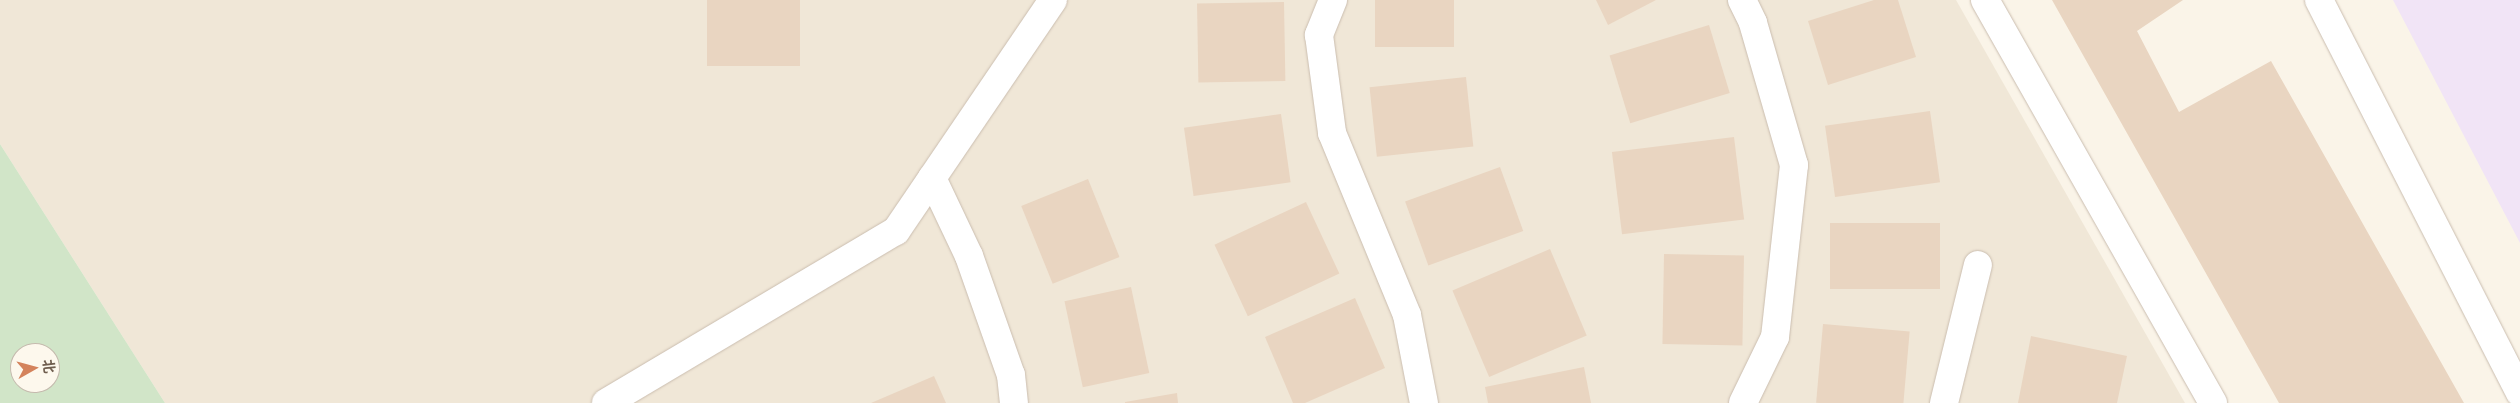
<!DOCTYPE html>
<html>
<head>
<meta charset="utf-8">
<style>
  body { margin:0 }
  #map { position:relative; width:2520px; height:403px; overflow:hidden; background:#faf4e8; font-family:Lato,"Noto Sans SC",sans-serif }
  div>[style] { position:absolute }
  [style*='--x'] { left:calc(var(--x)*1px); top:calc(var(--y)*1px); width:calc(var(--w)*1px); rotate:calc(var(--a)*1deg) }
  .residential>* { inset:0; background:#f0e7d7 }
  .education>* { inset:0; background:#f1e4f6 }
  .green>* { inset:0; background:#d1e5c8 }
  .building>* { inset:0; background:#e9d5c1; transform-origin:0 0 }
  .roads { filter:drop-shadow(0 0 1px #cabdaf) drop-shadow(0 0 1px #cabdaf) }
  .street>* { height:28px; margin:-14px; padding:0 14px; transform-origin:14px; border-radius:14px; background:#fff }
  span { translate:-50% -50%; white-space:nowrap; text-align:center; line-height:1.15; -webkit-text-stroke:4px #fdf8ed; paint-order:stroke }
  .north { position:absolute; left:10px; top:343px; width:50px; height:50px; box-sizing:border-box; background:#fdf8ed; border:1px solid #c5baae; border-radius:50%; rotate:83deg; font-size:14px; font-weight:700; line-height:20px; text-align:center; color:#705e4f }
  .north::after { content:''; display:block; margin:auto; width:18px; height:22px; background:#d4835c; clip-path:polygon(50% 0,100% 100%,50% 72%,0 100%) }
</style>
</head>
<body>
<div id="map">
  <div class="residential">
    <div style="clip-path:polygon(0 0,1956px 0,2185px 403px,165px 403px,0 144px)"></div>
  </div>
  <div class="education">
    <div style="clip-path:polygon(2393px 0,2520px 0,2520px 243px)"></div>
  </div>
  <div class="green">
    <div style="clip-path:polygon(evenodd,0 144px,165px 403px,0 403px,0 144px,20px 353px,50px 353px,50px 383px,20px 383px,20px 353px)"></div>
  </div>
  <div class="building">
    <div style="left:707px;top:0;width:93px;height:66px"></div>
    <div style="left:1375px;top:0;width:79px;height:47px"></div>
    <div style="clip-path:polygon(1596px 0,1656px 0,1608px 25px)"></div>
    <div style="clip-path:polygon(1874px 0,1898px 0,1916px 57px,1828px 85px,1808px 21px)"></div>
    <div style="clip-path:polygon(2052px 0,2183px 0,2137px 31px,2179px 112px,2271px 61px,2464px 403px,2279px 403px)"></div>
    <div style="left:1284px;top:2px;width:79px;height:87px;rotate:89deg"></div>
    <div style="left:1709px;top:25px;width:71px;height:104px;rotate:73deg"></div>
    <div style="left:1466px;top:77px;width:70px;height:97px;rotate:84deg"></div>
    <div style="left:1930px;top:111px;width:72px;height:106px;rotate:82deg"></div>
    <div style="left:1281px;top:114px;width:69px;height:98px;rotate:82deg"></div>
    <div style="left:1734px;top:137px;width:83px;height:123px;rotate:83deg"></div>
    <div style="left:1500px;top:167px;width:68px;height:101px;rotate:70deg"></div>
    <div style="left:1088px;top:179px;width:84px;height:72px;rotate:68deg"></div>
    <div style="left:1306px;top:202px;width:79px;height:101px;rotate:65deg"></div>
    <div style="left:1830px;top:223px;width:110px;height:66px"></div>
    <div style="left:1550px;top:249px;width:94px;height:106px;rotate:67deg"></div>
    <div style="left:1664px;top:254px;width:80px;height:90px;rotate:1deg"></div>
    <div style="left:1131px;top:287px;width:88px;height:68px;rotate:78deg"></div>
    <div style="clip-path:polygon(1355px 298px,1385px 368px,1305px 403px,1293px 403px,1265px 337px)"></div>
    <div style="left:1823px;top:324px;width:87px;height:79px;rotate:5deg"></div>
    <div style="clip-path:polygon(2031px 336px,2127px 356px,2117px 403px,2018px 403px)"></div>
    <div style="clip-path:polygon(1584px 367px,1591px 403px,1488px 403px,1485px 387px)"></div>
    <div style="clip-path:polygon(934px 376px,946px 403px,871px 403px)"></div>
    <div style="clip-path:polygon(1177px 393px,1178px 403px,1125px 403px,1125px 402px)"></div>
  </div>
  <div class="roads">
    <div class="street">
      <div style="--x:1333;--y:0;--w:38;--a:112"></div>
      <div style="--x:1319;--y:35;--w:99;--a:82.4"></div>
      <div style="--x:1332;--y:133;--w:197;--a:67.6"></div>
      <div style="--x:1407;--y:315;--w:90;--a:79.1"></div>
      <div style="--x:1742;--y:0;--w:25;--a:64"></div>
      <div style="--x:1753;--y:23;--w:148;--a:73.9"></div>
      <div style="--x:1794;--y:165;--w:173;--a:96.3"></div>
      <div style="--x:1775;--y:337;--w:73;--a:115.9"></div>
      <div style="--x:1985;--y:0;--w:463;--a:60.5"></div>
      <div style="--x:2319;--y:0;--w:441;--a:62.9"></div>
      <div style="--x:932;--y:178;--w:86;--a:64.6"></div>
      <div style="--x:969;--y:256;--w:126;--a:70.6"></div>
      <div style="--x:1011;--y:375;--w:28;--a:84"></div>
      <div style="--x:606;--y:403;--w:337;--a:-30.7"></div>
      <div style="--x:896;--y:231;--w:279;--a:-55.8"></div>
      <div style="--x:1944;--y:403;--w:142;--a:-76.2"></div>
    </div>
  </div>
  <div class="north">北</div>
</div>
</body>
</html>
